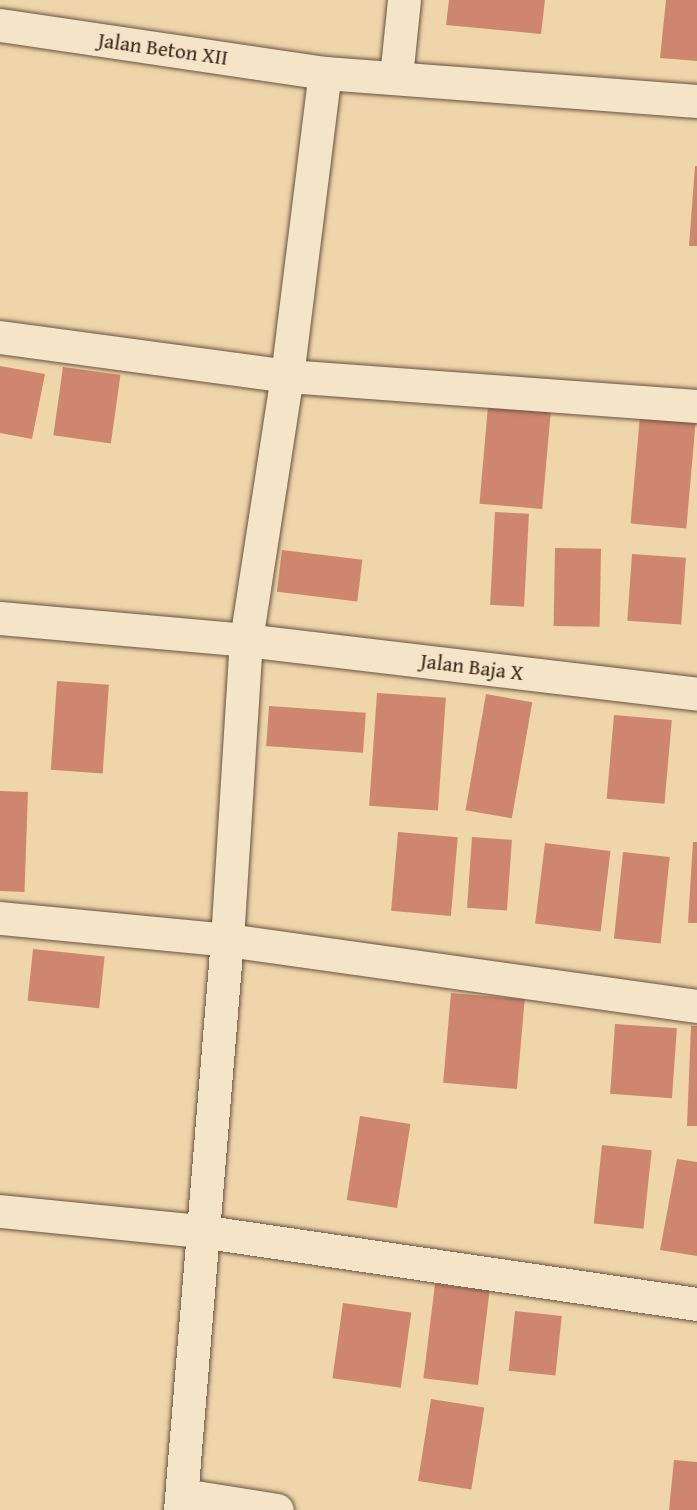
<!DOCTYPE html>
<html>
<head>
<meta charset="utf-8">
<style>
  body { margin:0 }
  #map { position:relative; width:697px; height:1510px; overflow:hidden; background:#eed5aa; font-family:"Gentium Book Plus",serif }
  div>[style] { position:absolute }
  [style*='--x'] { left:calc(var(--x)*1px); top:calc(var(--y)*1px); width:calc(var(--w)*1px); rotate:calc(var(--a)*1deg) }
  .building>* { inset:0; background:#cf866f; transform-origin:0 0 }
  .roads { filter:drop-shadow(0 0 2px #67523f) drop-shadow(0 0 2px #67523f) }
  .street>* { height:33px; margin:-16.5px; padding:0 16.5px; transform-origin:16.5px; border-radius:16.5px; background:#f4e4c8 }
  span { translate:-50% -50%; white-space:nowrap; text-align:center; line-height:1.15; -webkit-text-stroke:5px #f4e4c8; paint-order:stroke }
  .street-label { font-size:21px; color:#3a271b }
</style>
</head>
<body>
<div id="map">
  <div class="building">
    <div style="clip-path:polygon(449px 0,545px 0,541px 34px,446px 25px)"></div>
    <div style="clip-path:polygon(666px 0,697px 0,697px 61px,660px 58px)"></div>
    <div style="clip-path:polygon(695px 166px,697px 166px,697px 246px,689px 246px)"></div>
    <div style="clip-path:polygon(0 366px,45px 374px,32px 439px,0 433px)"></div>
    <div style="left:63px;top:367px;width:58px;height:69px;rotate:8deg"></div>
    <div style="left:641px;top:404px;width:56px;height:120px;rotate:5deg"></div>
    <div style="left:488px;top:406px;width:63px;height:98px;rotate:5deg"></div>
    <div style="left:495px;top:512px;width:34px;height:93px;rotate:3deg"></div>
    <div style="left:555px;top:548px;width:46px;height:78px;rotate:1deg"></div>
    <div style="left:282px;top:550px;width:81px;height:42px;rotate:7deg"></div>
    <div style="left:632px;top:554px;width:54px;height:67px;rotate:4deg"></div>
    <div style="left:57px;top:681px;width:52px;height:89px;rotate:4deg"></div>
    <div style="left:377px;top:693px;width:69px;height:113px;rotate:4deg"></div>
    <div style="left:486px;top:694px;width:47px;height:118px;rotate:10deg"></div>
    <div style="left:269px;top:706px;width:97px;height:40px;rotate:4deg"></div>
    <div style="left:614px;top:715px;width:58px;height:84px;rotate:5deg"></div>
    <div style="left:0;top:791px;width:28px;height:100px;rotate:2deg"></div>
    <div style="left:398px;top:832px;width:60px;height:79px;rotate:5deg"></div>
    <div style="left:472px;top:837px;width:40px;height:71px;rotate:4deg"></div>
    <div style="clip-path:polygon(693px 842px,697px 842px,697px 923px,688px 923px)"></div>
    <div style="left:545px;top:843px;width:66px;height:81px;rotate:7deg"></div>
    <div style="left:623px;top:852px;width:47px;height:87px;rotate:6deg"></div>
    <div style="left:33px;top:949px;width:72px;height:52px;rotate:6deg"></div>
    <div style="left:451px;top:993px;width:74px;height:90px;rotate:5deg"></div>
    <div style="left:615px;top:1024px;width:62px;height:70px;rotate:4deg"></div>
    <div style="clip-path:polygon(691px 1026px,697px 1026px,697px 1126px,687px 1126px)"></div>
    <div style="left:360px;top:1116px;width:51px;height:85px;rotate:9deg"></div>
    <div style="left:602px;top:1145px;width:50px;height:79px;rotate:6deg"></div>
    <div style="clip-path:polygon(677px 1159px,697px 1162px,697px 1256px,660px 1250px)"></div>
    <div style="left:435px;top:1284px;width:55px;height:95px;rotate:7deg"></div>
    <div style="left:343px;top:1303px;width:69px;height:76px;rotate:8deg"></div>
    <div style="left:515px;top:1311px;width:47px;height:60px;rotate:6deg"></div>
    <div style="left:431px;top:1399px;width:54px;height:83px;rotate:9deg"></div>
    <div style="clip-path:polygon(674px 1460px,697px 1462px,697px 1510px,669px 1510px)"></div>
  </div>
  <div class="roads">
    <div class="street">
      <div style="--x:0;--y:25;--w:329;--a:8.4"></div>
      <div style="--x:325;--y:73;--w:373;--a:4.3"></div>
      <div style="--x:396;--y:77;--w:77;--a:-84.1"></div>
      <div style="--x:0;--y:337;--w:290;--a:7.7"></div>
      <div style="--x:287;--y:376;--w:411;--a:4.2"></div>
      <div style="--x:0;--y:618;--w:247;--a:5.1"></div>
      <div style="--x:246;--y:640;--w:454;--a:6.8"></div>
      <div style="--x:0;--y:918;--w:228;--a:5.5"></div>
      <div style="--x:227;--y:940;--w:475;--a:8"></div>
      <div style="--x:0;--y:1211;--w:201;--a:5.7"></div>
      <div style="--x:200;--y:1231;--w:502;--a:8.36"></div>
      <div style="--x:182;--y:1495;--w:96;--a:9"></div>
      <div style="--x:180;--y:1510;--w:572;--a:-85.29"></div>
      <div style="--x:227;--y:940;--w:301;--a:-86.4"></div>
      <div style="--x:246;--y:640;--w:267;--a:-81.2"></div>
      <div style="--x:287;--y:376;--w:305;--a:-82.9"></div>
    </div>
  </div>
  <div class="street-label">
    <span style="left:163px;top:49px;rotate:8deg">Jalan Beton XII</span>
    <span style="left:472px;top:667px;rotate:7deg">Jalan Baja X</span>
  </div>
</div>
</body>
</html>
